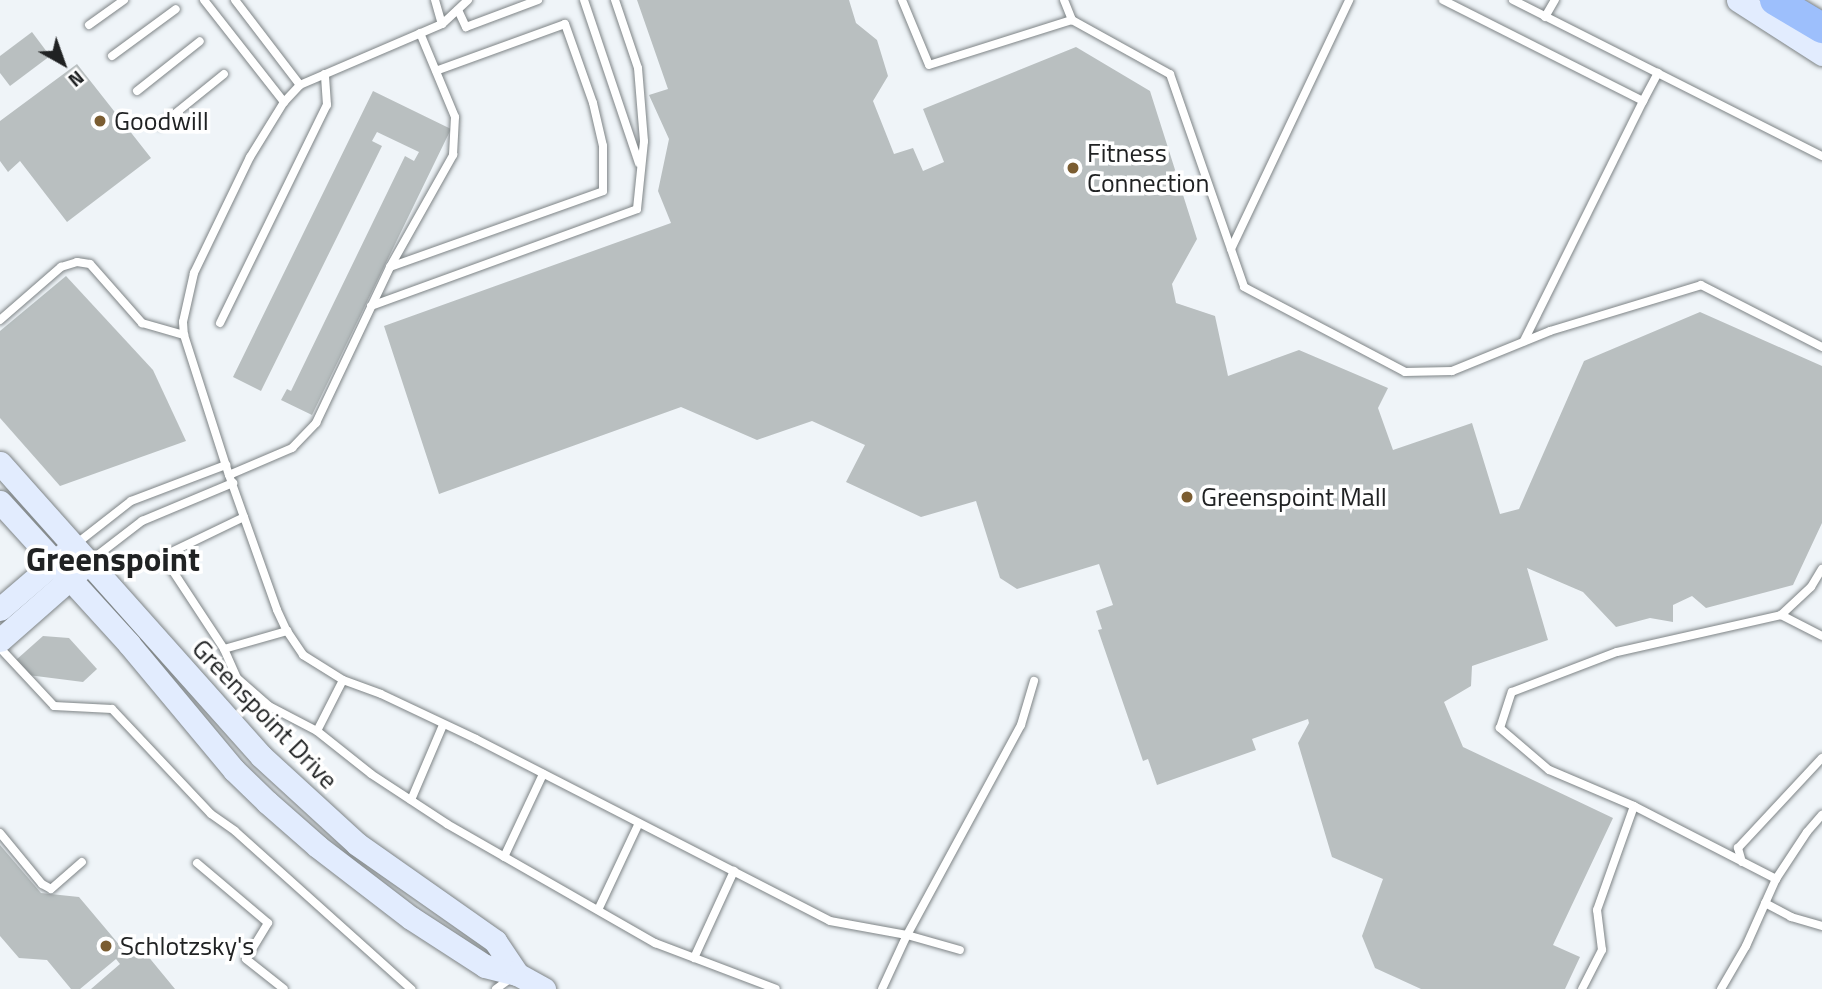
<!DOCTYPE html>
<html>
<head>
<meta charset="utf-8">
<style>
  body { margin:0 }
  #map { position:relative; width:1822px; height:989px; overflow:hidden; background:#eff4f8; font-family:"Titillium Web",sans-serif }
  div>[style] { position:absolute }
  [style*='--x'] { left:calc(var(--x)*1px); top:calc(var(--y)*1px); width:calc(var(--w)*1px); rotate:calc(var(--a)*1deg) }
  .building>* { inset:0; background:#b9bfc0 }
  .roads { filter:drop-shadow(0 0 2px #7e8486) drop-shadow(0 0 2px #7e8486) }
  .lane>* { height:8px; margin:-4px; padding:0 4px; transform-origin:4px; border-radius:4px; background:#fff }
  .secondary>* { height:23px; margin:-11.5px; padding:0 11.5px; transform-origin:11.5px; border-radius:11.5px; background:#e2ecfe }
  .highway>* { height:30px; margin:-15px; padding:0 15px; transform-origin:15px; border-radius:15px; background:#9dbffc }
  .dots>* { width:19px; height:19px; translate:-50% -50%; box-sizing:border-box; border:4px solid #fff; border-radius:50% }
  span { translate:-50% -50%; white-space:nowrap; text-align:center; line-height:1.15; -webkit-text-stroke:7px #fff; paint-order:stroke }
  .poi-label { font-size:26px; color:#202223 }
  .left { translate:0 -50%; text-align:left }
  .street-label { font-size:26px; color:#202223 }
  .district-label { font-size:33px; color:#202223; font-weight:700 }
  .north { position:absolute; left:28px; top:28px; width:70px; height:70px; -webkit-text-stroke:5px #fff; paint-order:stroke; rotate:140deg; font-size:19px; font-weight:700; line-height:28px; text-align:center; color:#202223 }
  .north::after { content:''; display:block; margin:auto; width:24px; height:32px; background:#202223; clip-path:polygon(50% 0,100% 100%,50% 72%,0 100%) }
</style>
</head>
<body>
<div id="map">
  <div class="building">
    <div style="clip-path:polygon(637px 0,849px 0,856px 23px,877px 40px,888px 76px,873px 101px,894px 154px,913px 148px,923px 171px,944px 162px,923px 109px,1076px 47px,1150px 91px,1197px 239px,1172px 284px,1176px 303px,1215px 316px,1228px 376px,1299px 350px,1388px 388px,1378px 408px,1393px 450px,1472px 423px,1500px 514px,1519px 509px,1584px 361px,1700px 312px,1822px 366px,1822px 523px,1793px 585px,1706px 608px,1692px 596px,1673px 605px,1673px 622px,1650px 618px,1616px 627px,1583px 592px,1527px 568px,1548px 640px,1472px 666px,1471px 686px,1444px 702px,1463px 747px,1613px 818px,1553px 945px,1580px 957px,1565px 989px,1421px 989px,1375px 968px,1362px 936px,1383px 879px,1332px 857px,1298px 743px,1309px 723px,1308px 719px,1252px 739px,1256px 750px,1157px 785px,1148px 759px,1143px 761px,1098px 630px,1102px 629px,1096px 611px,1113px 605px,1099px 564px,1017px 589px,1000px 578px,976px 501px,921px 517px,846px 482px,865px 445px,812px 421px,757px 440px,681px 407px,439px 494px,384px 326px,671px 223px,658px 191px,669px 139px,649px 95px,668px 89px)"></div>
    <div style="clip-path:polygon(32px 32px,50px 56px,10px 86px,0 73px,0 56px)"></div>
    <div style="clip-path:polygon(77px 64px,151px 158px,67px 222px,20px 161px,8px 172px,0 161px,0 121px)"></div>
    <div style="clip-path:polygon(373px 91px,451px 129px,312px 415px,281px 400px,287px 389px,291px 391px,405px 156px,414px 161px,419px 152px,377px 132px,372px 141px,382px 146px,261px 391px,233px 377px)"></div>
    <div style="clip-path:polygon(66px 276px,153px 370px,186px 441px,60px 486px,0 418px,0 331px)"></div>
    <div style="clip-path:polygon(43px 636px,69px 638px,97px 669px,83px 682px,28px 675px,16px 660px)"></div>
    <div style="clip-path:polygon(0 845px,41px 893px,79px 897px,127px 954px,147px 955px,175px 989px,91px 989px,120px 964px,116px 959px,80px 989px,71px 989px,47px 960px,19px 958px,0 936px)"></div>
  </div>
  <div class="roads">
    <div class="lane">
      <div style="--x:204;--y:0;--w:130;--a:51.9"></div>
      <div style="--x:235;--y:0;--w:107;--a:52.6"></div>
      <div style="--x:435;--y:0;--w:25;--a:74"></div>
      <div style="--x:468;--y:0;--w:35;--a:137"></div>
      <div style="--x:442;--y:24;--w:155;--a:156.8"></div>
      <div style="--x:300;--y:85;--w:23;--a:133"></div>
      <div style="--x:284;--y:102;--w:65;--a:121.7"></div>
      <div style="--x:250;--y:157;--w:129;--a:115.8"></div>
      <div style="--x:194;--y:273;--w:50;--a:102.7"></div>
      <div style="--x:183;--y:322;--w:13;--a:86"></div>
      <div style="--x:184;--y:335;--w:147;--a:72.2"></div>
      <div style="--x:229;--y:475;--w:143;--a:70.4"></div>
      <div style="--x:277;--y:610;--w:23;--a:65"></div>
      <div style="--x:287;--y:631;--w:29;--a:56"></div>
      <div style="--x:303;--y:655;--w:47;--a:32"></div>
      <div style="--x:343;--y:680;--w:40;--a:20.2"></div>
      <div style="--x:381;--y:694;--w:105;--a:25.3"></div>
      <div style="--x:476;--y:739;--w:398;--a:27.2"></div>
      <div style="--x:830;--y:921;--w:78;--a:10.3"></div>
      <div style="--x:907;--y:935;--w:55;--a:15.8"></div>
      <div style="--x:584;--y:0;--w:172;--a:71.4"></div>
      <div style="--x:902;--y:0;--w:70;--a:67.4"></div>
      <div style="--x:929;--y:65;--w:150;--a:-17.5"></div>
      <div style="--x:1072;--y:20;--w:112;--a:28.9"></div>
      <div style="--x:1170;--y:74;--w:225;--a:70.8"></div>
      <div style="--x:1244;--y:287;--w:182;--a:27.8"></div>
      <div style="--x:1405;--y:372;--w:47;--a:-1.2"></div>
      <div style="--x:1452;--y:371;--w:106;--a:-22.2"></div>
      <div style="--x:1550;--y:331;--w:158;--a:-16.9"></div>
      <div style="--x:1701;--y:285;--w:136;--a:27.1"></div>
      <div style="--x:1064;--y:0;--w:22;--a:68"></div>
      <div style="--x:1443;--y:0;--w:224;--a:26.8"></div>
      <div style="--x:1643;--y:101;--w:268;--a:116.4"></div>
      <div style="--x:1513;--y:0;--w:346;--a:26.8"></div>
      <div style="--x:458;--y:10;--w:19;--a:65"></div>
      <div style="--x:466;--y:27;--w:77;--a:-20.6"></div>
      <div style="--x:1545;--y:17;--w:20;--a:-60"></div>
      <div style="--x:89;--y:25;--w:43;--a:-35.5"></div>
      <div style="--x:112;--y:56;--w:79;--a:-36.3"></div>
      <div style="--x:137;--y:91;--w:80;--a:-38.4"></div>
      <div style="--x:1643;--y:101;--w:32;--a:-62"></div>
      <div style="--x:161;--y:125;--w:81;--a:-39"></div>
      <div style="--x:1231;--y:249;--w:276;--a:-64.6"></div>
      <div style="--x:390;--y:267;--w:226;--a:-19.6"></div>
      <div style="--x:603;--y:191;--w:45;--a:-90"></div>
      <div style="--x:603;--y:146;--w:44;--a:-103.1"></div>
      <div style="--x:593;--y:103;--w:84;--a:-109.5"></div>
      <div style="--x:565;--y:24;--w:137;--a:160"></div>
      <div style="--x:371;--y:306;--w:283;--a:-20"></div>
      <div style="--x:637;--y:209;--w:68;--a:-84.1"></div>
      <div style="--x:644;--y:141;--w:73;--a:-94.7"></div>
      <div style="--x:638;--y:68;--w:72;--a:-108.7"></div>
      <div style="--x:0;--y:320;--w:81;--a:-41"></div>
      <div style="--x:61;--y:267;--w:17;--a:-17"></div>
      <div style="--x:77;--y:262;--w:13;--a:9"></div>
      <div style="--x:90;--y:264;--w:79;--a:48.6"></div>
      <div style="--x:142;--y:323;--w:44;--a:15.9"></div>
      <div style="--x:220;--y:323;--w:243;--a:-63.9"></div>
      <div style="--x:327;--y:105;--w:31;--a:-94"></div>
      <div style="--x:229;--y:475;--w:69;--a:-23.2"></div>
      <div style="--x:292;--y:448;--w:35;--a:-46"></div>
      <div style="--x:316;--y:423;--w:173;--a:-64.6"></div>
      <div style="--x:390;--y:267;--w:129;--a:-60.6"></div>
      <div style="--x:453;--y:155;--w:38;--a:-87"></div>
      <div style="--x:455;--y:117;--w:91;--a:-112.6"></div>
      <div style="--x:244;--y:517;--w:90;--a:154.3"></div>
      <div style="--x:163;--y:556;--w:111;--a:56.7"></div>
      <div style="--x:224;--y:649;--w:32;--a:66"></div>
      <div style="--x:237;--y:678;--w:43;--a:41.2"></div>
      <div style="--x:269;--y:706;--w:54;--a:27.5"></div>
      <div style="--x:317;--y:731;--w:69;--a:38.5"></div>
      <div style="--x:371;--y:774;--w:91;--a:33.3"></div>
      <div style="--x:447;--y:824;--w:240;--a:29.8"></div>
      <div style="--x:655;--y:943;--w:129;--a:20.8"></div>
      <div style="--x:76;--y:544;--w:70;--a:-38"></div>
      <div style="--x:131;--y:501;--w:102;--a:-20.8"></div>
      <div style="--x:90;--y:561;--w:66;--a:-37.6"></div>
      <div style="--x:142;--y:521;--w:99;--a:-22.7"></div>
      <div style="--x:1781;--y:615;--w:46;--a:27.1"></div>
      <div style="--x:0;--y:648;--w:79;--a:47"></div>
      <div style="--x:54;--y:706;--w:58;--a:3"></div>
      <div style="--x:112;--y:709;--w:144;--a:46.7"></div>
      <div style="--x:211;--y:814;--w:29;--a:35"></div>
      <div style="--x:235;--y:831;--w:237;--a:41.9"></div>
      <div style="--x:224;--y:649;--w:66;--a:-15.9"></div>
      <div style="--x:317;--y:731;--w:57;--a:-63"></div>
      <div style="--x:411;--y:800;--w:82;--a:-66.9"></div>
      <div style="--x:1634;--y:806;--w:160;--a:27.2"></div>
      <div style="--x:0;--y:833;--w:66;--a:50.5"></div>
      <div style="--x:42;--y:884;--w:10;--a:29"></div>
      <div style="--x:51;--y:889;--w:41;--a:-41.1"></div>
      <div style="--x:504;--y:857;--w:92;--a:-64.8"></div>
      <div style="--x:1742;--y:862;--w:15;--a:-106"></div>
      <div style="--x:1738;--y:848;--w:123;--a:-47"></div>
      <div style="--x:197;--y:863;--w:93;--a:40.2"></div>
      <div style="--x:268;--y:923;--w:42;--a:121.4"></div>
      <div style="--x:246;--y:959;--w:48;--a:38.3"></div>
      <div style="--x:1765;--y:903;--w:30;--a:28"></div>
      <div style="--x:1791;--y:917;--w:32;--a:16"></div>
      <div style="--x:598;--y:910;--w:96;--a:-64.8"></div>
      <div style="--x:694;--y:958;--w:96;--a:-65.3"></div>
      <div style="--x:496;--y:989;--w:19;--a:-36"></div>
      <div style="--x:882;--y:989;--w:60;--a:-65.2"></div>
      <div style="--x:907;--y:935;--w:239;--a:-61.5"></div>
      <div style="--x:1021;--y:725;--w:46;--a:-73.5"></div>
      <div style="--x:1582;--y:989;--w:44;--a:-62.9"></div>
      <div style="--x:1602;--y:950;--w:40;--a:-97.1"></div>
      <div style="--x:1597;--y:910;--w:110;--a:-70.4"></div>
      <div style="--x:1634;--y:806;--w:92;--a:-157"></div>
      <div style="--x:1549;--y:770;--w:65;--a:-139.4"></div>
      <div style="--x:1500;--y:728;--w:38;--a:-72"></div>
      <div style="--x:1512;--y:692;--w:112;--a:-20.9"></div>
      <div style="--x:1617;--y:652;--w:168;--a:-12.7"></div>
      <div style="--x:1781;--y:615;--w:41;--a:-43"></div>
      <div style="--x:1811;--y:587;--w:21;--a:-59"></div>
      <div style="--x:1721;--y:989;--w:50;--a:-59.8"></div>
      <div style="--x:1746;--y:946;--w:73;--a:-65.9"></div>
      <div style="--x:1776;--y:879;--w:56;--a:-56.6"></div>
      <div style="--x:1807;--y:832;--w:23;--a:-49"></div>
    </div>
    <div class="secondary">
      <div style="--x:1738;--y:0;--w:100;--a:32.7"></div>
      <div style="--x:0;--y:463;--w:392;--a:48.3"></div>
      <div style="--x:261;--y:756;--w:130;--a:42.5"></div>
      <div style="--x:357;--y:844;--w:169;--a:35.1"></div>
      <div style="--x:495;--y:941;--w:40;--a:56"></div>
      <div style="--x:0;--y:502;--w:192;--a:47.7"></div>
      <div style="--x:129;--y:644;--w:164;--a:50.2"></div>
      <div style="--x:234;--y:770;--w:46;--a:44.1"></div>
      <div style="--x:267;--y:802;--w:67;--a:41.3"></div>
      <div style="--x:317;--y:846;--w:118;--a:37.5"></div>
      <div style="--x:411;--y:918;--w:88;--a:33"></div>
      <div style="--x:485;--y:966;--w:33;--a:14"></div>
      <div style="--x:517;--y:974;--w:31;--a:29"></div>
      <div style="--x:0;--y:609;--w:86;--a:-40.7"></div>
      <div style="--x:0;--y:640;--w:109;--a:-41.3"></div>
    </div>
    <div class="highway">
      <div style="--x:1775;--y:0;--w:55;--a:30.8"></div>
    </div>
  </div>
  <div class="dots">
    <div style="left:100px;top:121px;background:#7b5d31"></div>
    <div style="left:1073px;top:168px;background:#7b5d31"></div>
    <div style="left:1187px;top:497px;background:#7b5d31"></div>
    <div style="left:106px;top:946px;background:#7b5d31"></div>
  </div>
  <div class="poi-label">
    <span class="left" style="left:114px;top:121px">Goodwill</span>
    <span class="left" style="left:1087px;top:168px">Fitness<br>Connection</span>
    <span class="left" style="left:1201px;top:497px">Greenspoint Mall</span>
    <span class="left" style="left:120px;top:946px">Schlotzsky's</span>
  </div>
  <div class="street-label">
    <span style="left:265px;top:714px;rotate:46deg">Greenspoint Drive</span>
  </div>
  <div class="district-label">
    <span style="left:113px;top:560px">Greenspoint</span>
  </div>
  <div class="north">N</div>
</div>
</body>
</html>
